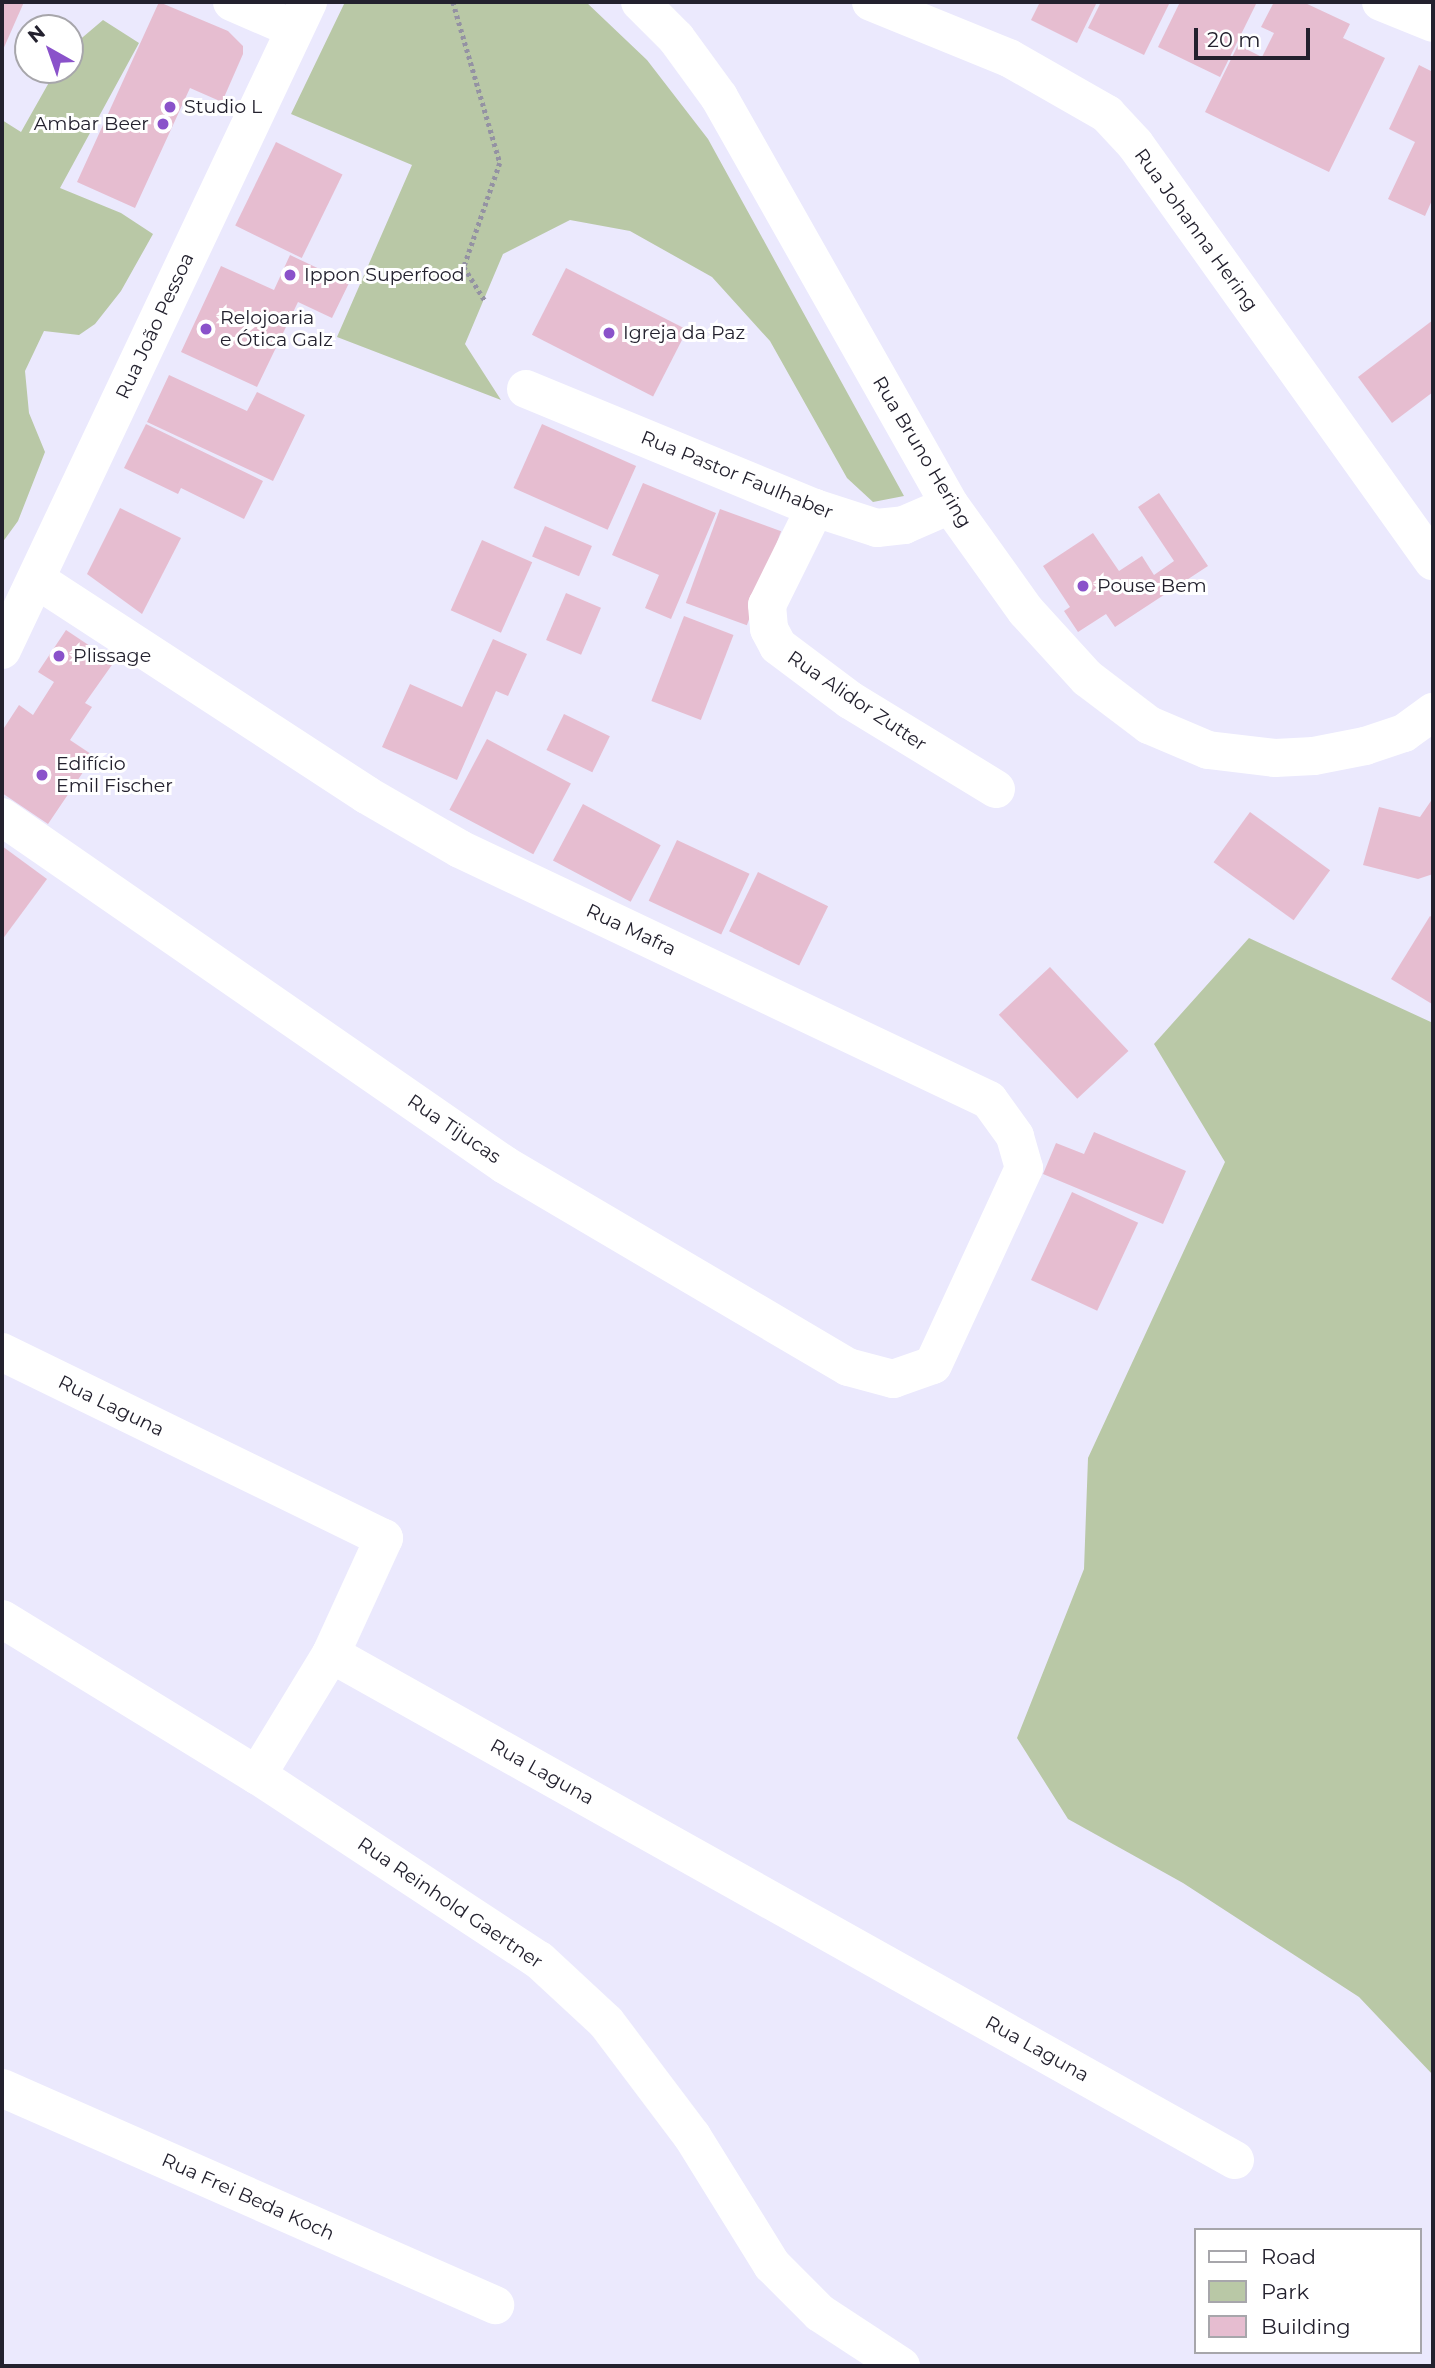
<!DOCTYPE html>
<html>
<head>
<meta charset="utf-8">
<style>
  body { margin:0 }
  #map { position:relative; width:1435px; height:2368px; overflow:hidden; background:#ebe9fd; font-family:Montserrat,sans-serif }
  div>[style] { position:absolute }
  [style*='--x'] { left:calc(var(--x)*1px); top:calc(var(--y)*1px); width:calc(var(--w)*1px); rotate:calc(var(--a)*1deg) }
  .green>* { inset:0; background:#b9c8a6 }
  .building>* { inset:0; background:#e6bdd0; transform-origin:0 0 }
  .path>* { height:4.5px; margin-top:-2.25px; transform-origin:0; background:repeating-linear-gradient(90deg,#9492a3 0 3.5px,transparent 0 7px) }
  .street>* { height:38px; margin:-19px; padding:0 19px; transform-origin:19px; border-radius:19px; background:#fff }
  .secondary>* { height:38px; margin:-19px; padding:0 19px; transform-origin:19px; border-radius:19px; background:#fff }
  .dots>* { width:19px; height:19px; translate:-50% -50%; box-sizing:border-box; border:4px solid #fff; border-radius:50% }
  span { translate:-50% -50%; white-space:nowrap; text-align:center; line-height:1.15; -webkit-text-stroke:6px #fff; paint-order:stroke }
  .poi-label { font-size:19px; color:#23212e }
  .left { translate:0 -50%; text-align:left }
  .right { translate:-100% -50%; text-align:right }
  .street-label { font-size:19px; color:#23212e }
  .frame { position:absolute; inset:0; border:4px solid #23212e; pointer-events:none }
  .legend { position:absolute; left:1194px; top:2228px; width:228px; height:126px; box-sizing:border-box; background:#fff; border:2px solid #a7a6ab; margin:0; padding:9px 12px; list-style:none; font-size:21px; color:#23212e }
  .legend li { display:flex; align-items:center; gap:14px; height:35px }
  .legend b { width:35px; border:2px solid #a7a6ab }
  .north { position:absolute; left:14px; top:14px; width:70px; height:70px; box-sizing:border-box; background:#fff; border:2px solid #a7a6ab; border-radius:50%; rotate:320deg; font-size:19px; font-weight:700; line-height:28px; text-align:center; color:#23212e }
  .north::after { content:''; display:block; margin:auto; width:24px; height:32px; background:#8a52ca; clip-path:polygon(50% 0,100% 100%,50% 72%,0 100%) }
  .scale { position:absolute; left:1194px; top:28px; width:116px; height:32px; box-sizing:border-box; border:4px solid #23212e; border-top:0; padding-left:9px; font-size:21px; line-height:24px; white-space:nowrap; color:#23212e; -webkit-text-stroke:5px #fff; paint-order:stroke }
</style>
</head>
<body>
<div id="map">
  <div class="green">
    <div style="clip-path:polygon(345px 2px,586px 2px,647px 60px,708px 139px,904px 496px,873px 502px,847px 478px,770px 341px,712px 277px,630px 231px,570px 220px,503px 254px,465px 344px,501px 400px,337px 337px,412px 165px,291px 114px)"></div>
    <div style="clip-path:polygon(103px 20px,139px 43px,60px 188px,121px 213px,153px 234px,121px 291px,95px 324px,79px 335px,44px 331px,25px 371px,29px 413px,45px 452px,18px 521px,2px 543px,2px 120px,21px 132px,56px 70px,70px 70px,70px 48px)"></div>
    <div style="clip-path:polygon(1249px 938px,1433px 1023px,1433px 2075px,1359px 1997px,1183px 1883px,1068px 1819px,1017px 1738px,1084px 1569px,1088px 1458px,1225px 1162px,1154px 1044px)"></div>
  </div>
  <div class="building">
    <div style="clip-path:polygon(2px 2px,24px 2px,2px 52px)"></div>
    <div style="clip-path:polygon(159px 2px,228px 31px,243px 46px,243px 54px,222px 102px,190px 88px,135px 208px,77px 182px)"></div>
    <div style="clip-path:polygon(1040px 2px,1097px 2px,1077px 43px,1031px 20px)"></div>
    <div style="clip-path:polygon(1101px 2px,1170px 2px,1144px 55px,1088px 28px)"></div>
    <div style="clip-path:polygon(1180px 2px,1257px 2px,1220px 77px,1158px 47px)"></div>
    <div style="clip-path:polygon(1274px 2px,1303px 2px,1350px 24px,1343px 38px,1385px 58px,1329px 172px,1205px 112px,1238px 45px,1262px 57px,1274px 33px,1261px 27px)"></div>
    <div style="clip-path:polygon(1419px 65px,1433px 72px,1433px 198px,1425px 216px,1388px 199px,1415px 142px,1389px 129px)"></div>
    <div style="left:276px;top:142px;width:74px;height:93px;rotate:26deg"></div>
    <div style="clip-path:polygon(290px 255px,349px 283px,332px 318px,298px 302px,257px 387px,181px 352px,221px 266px,274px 290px)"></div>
    <div style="left:566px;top:268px;width:136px;height:75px;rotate:27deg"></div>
    <div style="clip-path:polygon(1433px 320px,1433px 392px,1392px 423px,1358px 377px)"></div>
    <div style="clip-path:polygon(169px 375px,247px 411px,257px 392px,305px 415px,273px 481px,147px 422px)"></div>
    <div style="clip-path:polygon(146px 424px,263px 481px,244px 519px,181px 488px,178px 494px,124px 468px)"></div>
    <div style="left:542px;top:424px;width:103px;height:70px;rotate:24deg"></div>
    <div style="clip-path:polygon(643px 483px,716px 513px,671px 619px,645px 608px,659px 575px,612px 555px)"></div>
    <div style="clip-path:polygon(1159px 493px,1208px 566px,1115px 627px,1106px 614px,1078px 632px,1064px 611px,1070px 607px,1043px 566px,1093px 533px,1119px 571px,1142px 556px,1154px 575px,1174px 561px,1138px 507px)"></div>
    <div style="clip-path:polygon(120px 508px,181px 538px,142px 614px,87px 574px)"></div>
    <div style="left:720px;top:509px;width:65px;height:100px;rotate:20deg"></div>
    <div style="left:545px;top:526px;width:51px;height:33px;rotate:23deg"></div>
    <div style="left:482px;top:540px;width:55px;height:77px;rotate:24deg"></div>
    <div style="left:566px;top:593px;width:38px;height:51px;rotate:23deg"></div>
    <div style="left:684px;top:616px;width:53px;height:91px;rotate:21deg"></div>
    <div style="clip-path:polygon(66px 630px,114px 662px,85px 703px,92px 707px,70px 740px,94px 756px,48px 824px,2px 793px,2px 731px,19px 705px,33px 715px,54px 682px,38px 672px)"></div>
    <div style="clip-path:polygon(493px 639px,527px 654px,508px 696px,496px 691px,457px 780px,382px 747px,410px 684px,462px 707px)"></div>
    <div style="left:564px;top:714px;width:51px;height:40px;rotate:26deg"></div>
    <div style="left:487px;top:739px;width:95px;height:80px;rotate:28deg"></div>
    <div style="clip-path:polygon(1433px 798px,1433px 874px,1418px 879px,1363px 865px,1379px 807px,1420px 817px)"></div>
    <div style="left:583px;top:804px;width:88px;height:64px;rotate:28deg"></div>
    <div style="left:1250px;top:812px;width:99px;height:62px;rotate:36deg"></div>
    <div style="left:677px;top:840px;width:80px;height:67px;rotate:25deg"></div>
    <div style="clip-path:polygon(2px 846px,47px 879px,2px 940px)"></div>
    <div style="left:758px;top:872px;width:78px;height:66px;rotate:26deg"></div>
    <div style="clip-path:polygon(1430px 916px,1433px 918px,1432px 1004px,1391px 979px)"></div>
    <div style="left:1050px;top:967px;width:115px;height:70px;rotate:47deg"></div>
    <div style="clip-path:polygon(1094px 1132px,1186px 1171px,1163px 1224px,1043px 1174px,1056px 1143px,1084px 1154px)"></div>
    <div style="left:1072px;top:1192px;width:73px;height:97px;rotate:25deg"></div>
  </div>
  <div class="path">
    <div style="--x:453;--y:2;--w:168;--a:73.7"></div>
    <div style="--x:500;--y:163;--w:110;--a:109.1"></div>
    <div style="--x:464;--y:267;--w:39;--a:58"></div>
  </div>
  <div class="street">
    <div style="--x:232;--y:2;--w:68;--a:23.5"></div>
    <div style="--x:871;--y:2;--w:149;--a:22.1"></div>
    <div style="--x:1009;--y:58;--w:113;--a:29.7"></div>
    <div style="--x:1107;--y:114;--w:41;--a:47"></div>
    <div style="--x:1135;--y:144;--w:513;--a:54.45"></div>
    <div style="--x:1381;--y:2;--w:56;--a:22"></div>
    <div style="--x:526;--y:389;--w:313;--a:22.4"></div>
    <div style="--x:815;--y:508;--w:65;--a:17.9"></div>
    <div style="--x:877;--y:528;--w:27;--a:-6"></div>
    <div style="--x:904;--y:525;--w:50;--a:-23.5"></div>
    <div style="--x:815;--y:508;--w:108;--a:116.3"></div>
    <div style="--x:767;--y:605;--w:24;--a:85"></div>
    <div style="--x:769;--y:629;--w:19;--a:62"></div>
    <div style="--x:778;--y:646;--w:90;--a:36.9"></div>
    <div style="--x:850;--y:700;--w:171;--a:31.4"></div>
    <div style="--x:2;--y:817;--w:612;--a:34.68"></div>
    <div style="--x:505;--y:1165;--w:398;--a:30.5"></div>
    <div style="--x:848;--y:1367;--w:47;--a:14.9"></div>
    <div style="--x:893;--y:1379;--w:42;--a:-19.3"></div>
    <div style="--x:933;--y:1365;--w:217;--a:-65.2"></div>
    <div style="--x:1024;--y:1168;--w:33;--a:-106"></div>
    <div style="--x:1015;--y:1136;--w:44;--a:-125.8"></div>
    <div style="--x:989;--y:1100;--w:586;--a:-154.62"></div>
    <div style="--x:460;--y:849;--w:108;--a:-149.9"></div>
    <div style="--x:367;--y:795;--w:394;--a:-146.9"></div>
    <div style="--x:2;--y:1352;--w:425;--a:26"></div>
    <div style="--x:384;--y:1538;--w:128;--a:114.6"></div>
    <div style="--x:331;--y:1654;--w:142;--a:121.4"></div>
    <div style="--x:2;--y:1619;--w:299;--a:31.5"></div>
    <div style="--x:257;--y:1775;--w:337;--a:33.3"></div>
    <div style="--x:539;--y:1960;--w:91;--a:42.8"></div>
    <div style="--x:606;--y:2022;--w:143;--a:53"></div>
    <div style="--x:692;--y:2136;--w:152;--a:58.2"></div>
    <div style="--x:772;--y:2265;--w:68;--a:45"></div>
    <div style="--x:820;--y:2313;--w:97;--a:33.2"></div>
    <div style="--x:331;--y:1654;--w:1036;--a:29.24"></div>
    <div style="--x:2;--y:2088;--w:539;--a:23.76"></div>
  </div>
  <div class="secondary">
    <div style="--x:640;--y:2;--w:51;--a:45"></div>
    <div style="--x:676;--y:38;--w:73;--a:53.9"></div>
    <div style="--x:719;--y:97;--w:469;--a:60.5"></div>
    <div style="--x:950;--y:505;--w:130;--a:54.4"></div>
    <div style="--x:1026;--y:611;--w:91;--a:47.7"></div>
    <div style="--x:1087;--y:678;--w:78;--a:37.2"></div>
    <div style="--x:1149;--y:725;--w:64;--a:23"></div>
    <div style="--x:1208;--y:750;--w:67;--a:6.8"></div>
    <div style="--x:1275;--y:758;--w:39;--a:-3"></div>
    <div style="--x:1314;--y:756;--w:52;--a:-11.1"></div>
    <div style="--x:1365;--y:746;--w:41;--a:-18.4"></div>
    <div style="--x:1404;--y:733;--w:36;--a:-36"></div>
    <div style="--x:2;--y:650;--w:717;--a:-64.72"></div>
  </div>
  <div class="dots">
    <div style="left:170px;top:107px;background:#8a52ca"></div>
    <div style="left:163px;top:124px;background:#8a52ca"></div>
    <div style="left:290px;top:275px;background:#8a52ca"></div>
    <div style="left:206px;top:329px;background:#8a52ca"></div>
    <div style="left:609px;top:333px;background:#8a52ca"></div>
    <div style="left:1083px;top:586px;background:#8a52ca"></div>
    <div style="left:59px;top:656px;background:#8a52ca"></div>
    <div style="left:42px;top:775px;background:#8a52ca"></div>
  </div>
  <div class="poi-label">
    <span class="left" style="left:184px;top:107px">Studio L</span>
    <span class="right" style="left:149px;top:124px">Ambar Beer</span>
    <span class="left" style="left:304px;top:275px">Ippon Superfood</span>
    <span class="left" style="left:220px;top:329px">Relojoaria<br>e Ótica Galz</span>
    <span class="left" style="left:623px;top:333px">Igreja da Paz</span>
    <span class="left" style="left:1097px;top:586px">Pouse Bem</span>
    <span class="left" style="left:73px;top:656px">Plissage</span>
    <span class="left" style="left:56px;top:775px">Edifício<br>Emil Fischer</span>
  </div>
  <div class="street-label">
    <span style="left:1196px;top:230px;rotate:54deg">Rua Johanna Hering</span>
    <span style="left:155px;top:326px;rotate:-65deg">Rua João Pessoa</span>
    <span style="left:922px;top:452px;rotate:59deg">Rua Bruno Hering</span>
    <span style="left:737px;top:475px;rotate:22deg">Rua Pastor Faulhaber</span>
    <span style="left:857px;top:701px;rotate:34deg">Rua Alidor Zutter</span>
    <span style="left:631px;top:930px;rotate:25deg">Rua Mafra</span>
    <span style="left:454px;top:1129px;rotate:34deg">Rua Tijucas</span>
    <span style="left:111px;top:1406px;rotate:26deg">Rua Laguna</span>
    <span style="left:542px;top:1772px;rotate:29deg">Rua Laguna</span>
    <span style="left:450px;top:1903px;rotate:34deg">Rua Reinhold Gaertner</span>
    <span style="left:1037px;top:2049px;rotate:29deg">Rua Laguna</span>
    <span style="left:248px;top:2197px;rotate:24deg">Rua Frei Beda Koch</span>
  </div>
  <div class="frame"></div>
  <ul class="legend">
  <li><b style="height:9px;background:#fff"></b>Road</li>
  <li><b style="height:19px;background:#b9c8a6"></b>Park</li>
  <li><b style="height:19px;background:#e6bdd0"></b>Building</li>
  </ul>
  <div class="north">N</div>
  <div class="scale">20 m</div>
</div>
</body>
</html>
